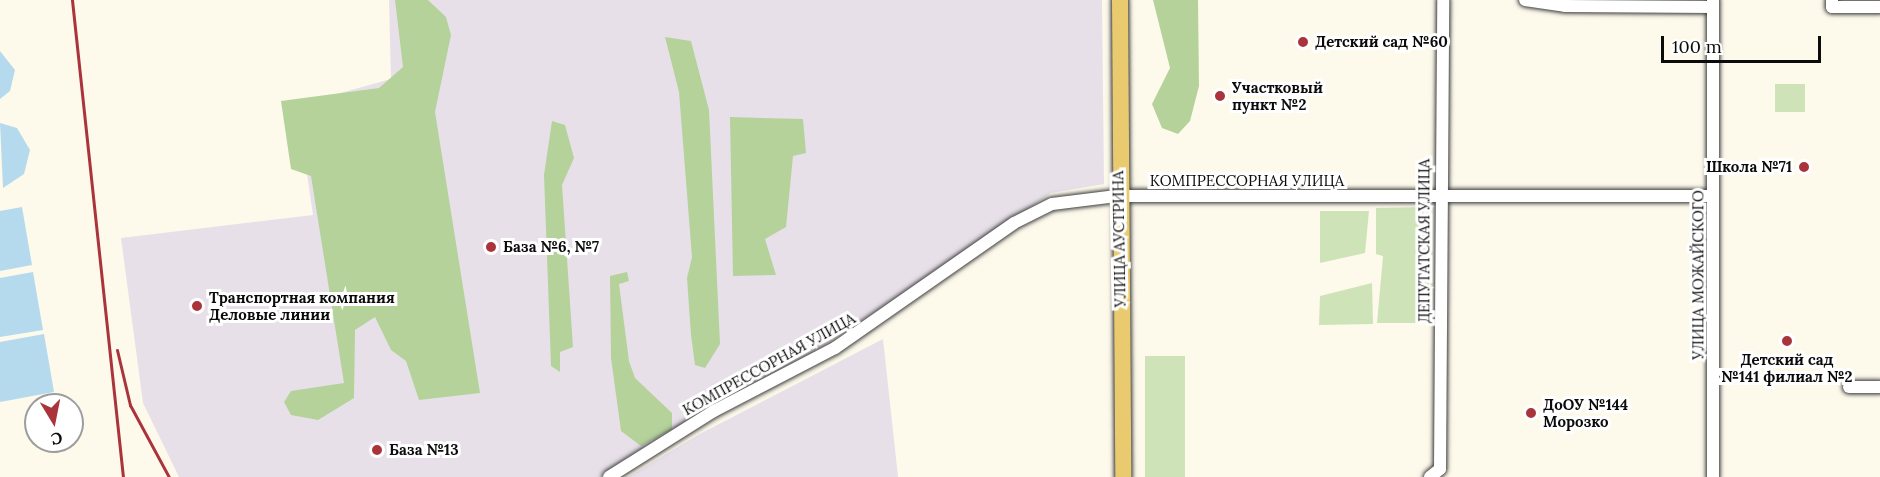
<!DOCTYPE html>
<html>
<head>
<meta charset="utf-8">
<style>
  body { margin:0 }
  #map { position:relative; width:1880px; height:477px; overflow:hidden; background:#fdf9eb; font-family:Lora,serif }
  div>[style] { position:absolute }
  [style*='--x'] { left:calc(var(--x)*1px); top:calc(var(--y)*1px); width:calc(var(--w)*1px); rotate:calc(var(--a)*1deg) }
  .industrial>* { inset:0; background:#e8e0e9 }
  .green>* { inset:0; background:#cfe3b9; transform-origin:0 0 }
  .forest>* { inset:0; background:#b4d29a }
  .water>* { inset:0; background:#b5daee }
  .roads { filter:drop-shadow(0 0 2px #3e3e3e) drop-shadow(0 0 2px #3e3e3e) }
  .minor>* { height:12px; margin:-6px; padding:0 6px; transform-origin:6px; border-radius:6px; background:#fff }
  .major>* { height:16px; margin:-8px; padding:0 8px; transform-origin:8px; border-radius:8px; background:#e9ca6f }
  .rail>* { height:3px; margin:-1.5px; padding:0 1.5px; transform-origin:1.5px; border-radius:1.5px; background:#aa343b }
  .dots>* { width:16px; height:16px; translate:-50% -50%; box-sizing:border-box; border:3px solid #fff; border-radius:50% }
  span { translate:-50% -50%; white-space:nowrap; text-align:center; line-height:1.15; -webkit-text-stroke:6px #fff; paint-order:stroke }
  .poi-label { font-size:15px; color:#0b0b0b; font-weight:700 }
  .left { translate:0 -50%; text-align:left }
  .right { translate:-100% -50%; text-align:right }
  .street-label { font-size:15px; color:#0b0b0b }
  .north { position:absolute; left:24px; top:393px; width:60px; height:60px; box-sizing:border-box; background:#fff; border:2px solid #9d9d9d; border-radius:50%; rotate:170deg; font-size:16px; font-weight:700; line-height:24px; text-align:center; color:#0b0b0b }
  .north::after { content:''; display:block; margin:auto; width:21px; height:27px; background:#aa343b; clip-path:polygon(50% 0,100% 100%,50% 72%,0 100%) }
  .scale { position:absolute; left:1661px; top:36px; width:160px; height:27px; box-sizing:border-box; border:3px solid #0b0b0b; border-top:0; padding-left:8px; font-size:18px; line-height:21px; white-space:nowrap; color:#0b0b0b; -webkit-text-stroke:4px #fff; paint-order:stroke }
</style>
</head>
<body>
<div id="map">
  <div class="industrial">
    <div style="clip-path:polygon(389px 0,1102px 0,1104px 184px,1051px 193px,821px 348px,731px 396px,601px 477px,179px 477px,143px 403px,121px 238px,313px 215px,297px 105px,391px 79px)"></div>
    <div style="clip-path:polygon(883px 339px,898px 477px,628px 477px,698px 435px)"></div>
  </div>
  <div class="green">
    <div style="left:1775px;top:84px;width:30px;height:28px"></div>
    <div style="clip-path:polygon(1429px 207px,1429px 323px,1377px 323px,1383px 256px,1376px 254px,1376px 208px)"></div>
    <div style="clip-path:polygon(1320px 211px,1369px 211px,1365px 253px,1320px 263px)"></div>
    <div style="clip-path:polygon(1372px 283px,1373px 324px,1319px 325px,1320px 296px)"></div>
    <div style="left:1145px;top:356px;width:40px;height:121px"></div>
  </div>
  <div class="forest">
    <div style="clip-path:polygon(395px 0,428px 0,446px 17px,451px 35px,435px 112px,480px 393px,419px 400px,406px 361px,391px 350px,375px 317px,355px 330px,354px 398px,318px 420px,291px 415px,284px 402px,291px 391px,344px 383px,311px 176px,291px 169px,281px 101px,379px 88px,403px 67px)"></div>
    <div style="clip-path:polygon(1153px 0,1198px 0,1199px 86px,1190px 121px,1178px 134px,1162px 128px,1152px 104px,1170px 68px)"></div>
    <div style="clip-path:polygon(665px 37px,691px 41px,709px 110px,720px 344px,705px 368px,695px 365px,691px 335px,687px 278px,692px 257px,679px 92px)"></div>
    <div style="clip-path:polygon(730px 117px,803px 119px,806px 153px,793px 156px,786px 227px,765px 239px,776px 275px,733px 276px)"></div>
    <div style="clip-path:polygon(552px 121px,565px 125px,574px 158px,562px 185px,573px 347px,560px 352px,560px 372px,551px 366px,544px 175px)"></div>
    <div style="clip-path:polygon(627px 272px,629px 281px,619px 284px,629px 361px,635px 378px,672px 413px,672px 429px,641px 446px,621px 431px,611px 358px,610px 276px)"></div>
  </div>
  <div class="water">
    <div style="clip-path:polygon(0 51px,15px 70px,10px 91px,0 99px)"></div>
    <div style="clip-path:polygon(0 123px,17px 128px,30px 150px,24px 174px,3px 188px)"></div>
    <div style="clip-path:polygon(22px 207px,32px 265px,0 271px,0 211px)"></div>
    <div style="clip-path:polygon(33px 272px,43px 330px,0 337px,0 278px)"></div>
    <div style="clip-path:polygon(44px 334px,54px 392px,0 402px,0 342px)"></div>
  </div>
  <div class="roads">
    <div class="minor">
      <div style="--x:1525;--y:0;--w:40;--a:8.5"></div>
      <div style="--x:1565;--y:6;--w:148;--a:0.4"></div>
      <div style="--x:1713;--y:0;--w:477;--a:90"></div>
      <div style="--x:1832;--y:0;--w:7;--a:90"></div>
      <div style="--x:1832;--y:7;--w:48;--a:0"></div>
      <div style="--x:1849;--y:387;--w:31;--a:0"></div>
      <div style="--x:609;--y:477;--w:124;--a:-32.2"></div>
      <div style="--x:714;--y:411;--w:136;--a:-27.5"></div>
      <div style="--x:835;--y:348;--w:218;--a:-34.9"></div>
      <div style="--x:1014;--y:223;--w:42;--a:-26.6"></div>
      <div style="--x:1052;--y:204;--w:65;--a:-7"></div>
      <div style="--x:1117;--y:196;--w:596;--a:0"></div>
      <div style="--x:1430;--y:477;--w:13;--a:-39"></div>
      <div style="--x:1440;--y:469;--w:469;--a:-89.6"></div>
    </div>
    <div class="major">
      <div style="--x:1120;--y:0;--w:477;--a:89.6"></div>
    </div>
  </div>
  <div class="rail">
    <div style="--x:72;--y:0;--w:480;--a:83.9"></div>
    <div style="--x:117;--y:350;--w:57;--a:76.7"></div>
    <div style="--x:130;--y:405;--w:82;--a:61.6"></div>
  </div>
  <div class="dots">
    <div style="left:1303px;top:42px;background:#aa343b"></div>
    <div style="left:1220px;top:96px;background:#aa343b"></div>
    <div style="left:1804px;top:167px;background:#aa343b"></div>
    <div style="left:491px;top:247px;background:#aa343b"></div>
    <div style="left:197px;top:306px;background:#aa343b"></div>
    <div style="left:1787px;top:341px;background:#aa343b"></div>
    <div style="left:1531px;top:413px;background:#aa343b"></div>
    <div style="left:377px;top:450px;background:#aa343b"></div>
  </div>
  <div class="poi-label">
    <span class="left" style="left:1315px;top:42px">Детский сад №60</span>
    <span class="left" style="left:1232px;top:96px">Участковый<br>пункт №2</span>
    <span class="right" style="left:1792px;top:167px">Школа №71</span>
    <span class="left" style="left:503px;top:247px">База №6, №7</span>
    <span class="left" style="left:209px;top:306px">Транспортная компания<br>Деловые линии</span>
    <span style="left:1787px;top:368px">Детский сад<br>№141 филиал №2</span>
    <span class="left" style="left:1543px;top:413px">ДоОУ №144<br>Морозко</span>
    <span class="left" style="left:389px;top:450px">База №13</span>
  </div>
  <div class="street-label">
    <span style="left:1247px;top:181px">КОМПРЕССОРНАЯ УЛИЦА</span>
    <span style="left:1119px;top:239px;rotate:-91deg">УЛИЦА АУСТРИНА</span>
    <span style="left:1424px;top:241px;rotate:-90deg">ДЕПУТАТСКАЯ УЛИЦА</span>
    <span style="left:1698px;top:275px;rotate:-90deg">УЛИЦА МОЖАЙСКОГО</span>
    <span style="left:769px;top:364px;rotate:-29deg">КОМПРЕССОРНАЯ УЛИЦА</span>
  </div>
  <div class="north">С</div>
  <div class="scale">100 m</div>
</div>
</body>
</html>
